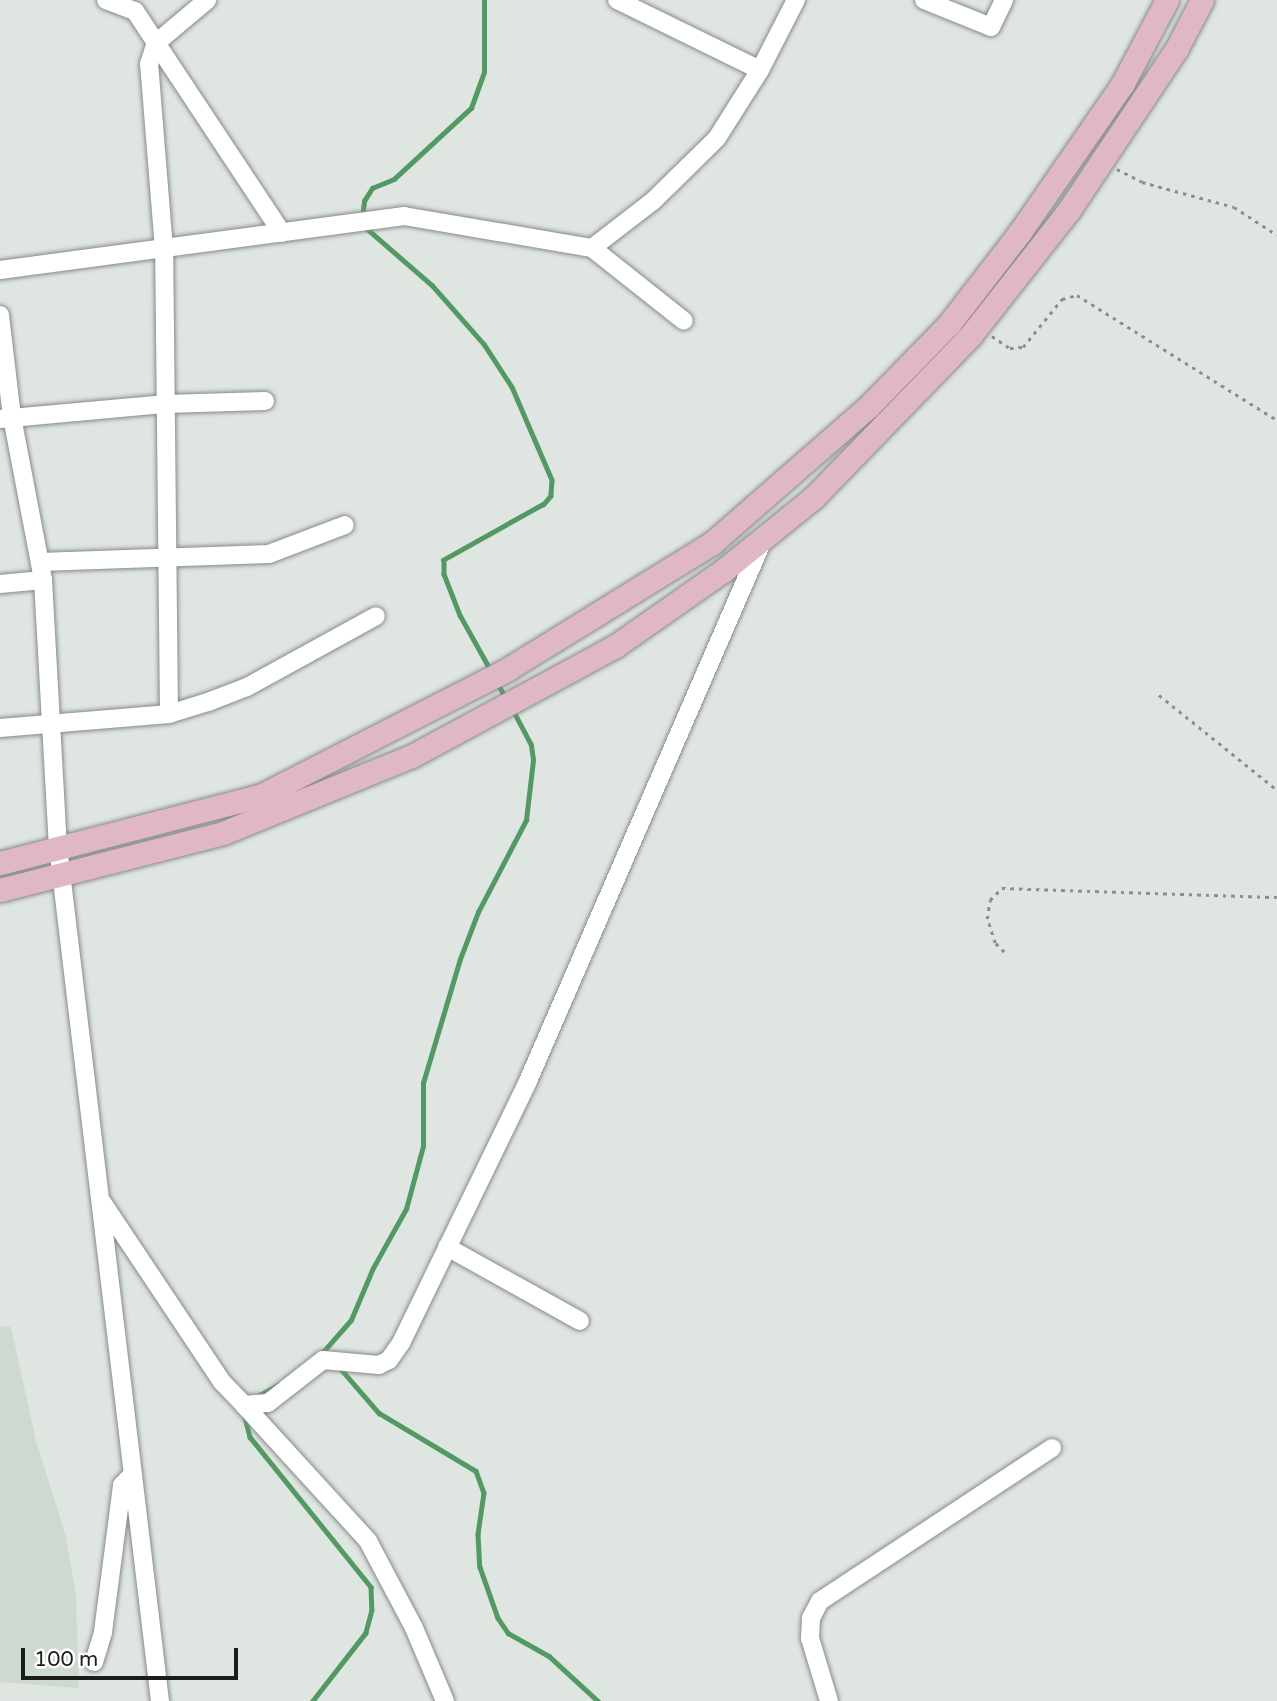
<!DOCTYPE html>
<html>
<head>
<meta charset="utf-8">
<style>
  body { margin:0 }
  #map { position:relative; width:1277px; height:1701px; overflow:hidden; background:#dfe5e0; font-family:"Varela Round",sans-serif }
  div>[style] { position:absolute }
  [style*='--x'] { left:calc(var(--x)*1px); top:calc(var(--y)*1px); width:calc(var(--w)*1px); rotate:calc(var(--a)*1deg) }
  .built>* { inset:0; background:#cedad0 }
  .stream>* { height:4.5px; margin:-2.25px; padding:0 2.25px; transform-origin:2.25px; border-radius:2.25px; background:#539964 }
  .path>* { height:2.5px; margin-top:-1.25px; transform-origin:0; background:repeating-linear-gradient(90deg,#8b908c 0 3.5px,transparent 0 8.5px) }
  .roads { filter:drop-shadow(0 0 2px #868b86) drop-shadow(0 0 2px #868b86) }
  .minor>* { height:18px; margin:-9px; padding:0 9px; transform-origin:9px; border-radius:9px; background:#fff }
  .major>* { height:23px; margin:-11.5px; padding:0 11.5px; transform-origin:11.5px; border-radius:11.5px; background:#e0b7c7 }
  span { translate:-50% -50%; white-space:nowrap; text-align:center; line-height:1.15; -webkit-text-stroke:6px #fff; paint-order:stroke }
  .scale { position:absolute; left:21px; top:1648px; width:217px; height:32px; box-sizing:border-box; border:4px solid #1b1d1b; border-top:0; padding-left:9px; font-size:21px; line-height:24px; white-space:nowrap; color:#1b1d1b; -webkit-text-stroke:5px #fff; paint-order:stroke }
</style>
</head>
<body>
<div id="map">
  <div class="built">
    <div style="clip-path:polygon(0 1326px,11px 1327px,36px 1441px,65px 1533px,76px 1595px,79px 1688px,0 1682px)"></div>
  </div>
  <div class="stream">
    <div style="--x:362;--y:218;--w:17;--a:-83"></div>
    <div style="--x:364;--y:201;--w:15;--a:-58"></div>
    <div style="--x:372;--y:188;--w:24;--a:-22"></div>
    <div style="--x:394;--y:179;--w:105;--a:-42.7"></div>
    <div style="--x:471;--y:108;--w:38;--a:-70"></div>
    <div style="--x:484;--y:72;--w:72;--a:-90"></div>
    <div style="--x:365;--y:227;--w:89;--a:40.9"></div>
    <div style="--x:432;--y:285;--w:79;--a:48.6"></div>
    <div style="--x:484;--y:344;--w:51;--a:56.9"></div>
    <div style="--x:512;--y:387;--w:101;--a:66.7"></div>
    <div style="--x:552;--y:480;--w:16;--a:94"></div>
    <div style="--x:551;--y:496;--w:11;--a:131"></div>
    <div style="--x:544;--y:504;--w:115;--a:150.8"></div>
    <div style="--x:444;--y:560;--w:14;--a:90"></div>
    <div style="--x:444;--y:574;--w:44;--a:68.7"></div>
    <div style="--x:460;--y:615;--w:62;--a:60.9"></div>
    <div style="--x:498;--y:684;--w:14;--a:60"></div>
    <div style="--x:322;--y:1353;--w:44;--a:-48.7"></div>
    <div style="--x:351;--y:1320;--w:56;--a:-67.1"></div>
    <div style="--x:373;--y:1268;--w:68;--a:-60.8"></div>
    <div style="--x:406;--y:1209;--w:65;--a:-74.9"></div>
    <div style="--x:423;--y:1146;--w:63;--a:-90"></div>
    <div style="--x:423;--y:1083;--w:129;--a:-73.4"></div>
    <div style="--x:460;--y:959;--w:50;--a:-69"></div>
    <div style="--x:478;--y:912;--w:104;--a:-62.4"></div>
    <div style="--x:526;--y:820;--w:60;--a:-83.3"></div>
    <div style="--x:533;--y:760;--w:15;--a:-98"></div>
    <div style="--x:531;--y:745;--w:38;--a:-118"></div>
    <div style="--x:340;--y:1368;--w:60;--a:49.1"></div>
    <div style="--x:379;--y:1413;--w:113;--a:30.9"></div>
    <div style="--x:476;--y:1471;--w:23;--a:70"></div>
    <div style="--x:484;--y:1493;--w:41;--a:98.3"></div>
    <div style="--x:478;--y:1534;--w:33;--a:87"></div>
    <div style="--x:480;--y:1567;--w:54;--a:70.6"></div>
    <div style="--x:498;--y:1618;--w:18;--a:56"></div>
    <div style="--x:508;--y:1633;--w:47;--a:29.3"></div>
    <div style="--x:549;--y:1656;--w:67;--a:42.6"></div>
    <div style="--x:258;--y:1396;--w:23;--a:-29"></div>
    <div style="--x:244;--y:1413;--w:25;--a:76"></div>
    <div style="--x:250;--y:1437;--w:193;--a:51.1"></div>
    <div style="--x:371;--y:1587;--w:23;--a:88"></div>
    <div style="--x:372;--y:1610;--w:24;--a:105"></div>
    <div style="--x:366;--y:1633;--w:86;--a:127.9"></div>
  </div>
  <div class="path">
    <div style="--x:1117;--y:169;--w:28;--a:27"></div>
    <div style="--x:1142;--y:182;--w:95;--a:15.2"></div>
    <div style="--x:1234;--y:207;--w:51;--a:33.1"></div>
    <div style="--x:992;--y:336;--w:22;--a:34"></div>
    <div style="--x:1010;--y:348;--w:13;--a:-4"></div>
    <div style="--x:1023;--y:347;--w:62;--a:-50.9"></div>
    <div style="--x:1062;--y:299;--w:16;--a:-15"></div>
    <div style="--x:1077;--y:295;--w:236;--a:32"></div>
    <div style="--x:1159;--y:695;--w:151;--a:38.8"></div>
    <div style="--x:1004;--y:952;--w:13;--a:-135"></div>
    <div style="--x:995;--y:943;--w:25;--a:-108"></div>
    <div style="--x:987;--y:919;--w:19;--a:-81"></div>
    <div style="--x:990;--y:900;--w:17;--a:-45"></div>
    <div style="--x:1002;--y:888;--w:275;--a:1.9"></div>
  </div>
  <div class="roads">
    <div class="minor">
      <div style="--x:106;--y:0;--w:31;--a:21"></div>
      <div style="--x:135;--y:11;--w:266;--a:56.5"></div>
      <div style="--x:617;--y:0;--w:159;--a:26.1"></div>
      <div style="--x:924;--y:0;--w:72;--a:21.9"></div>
      <div style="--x:991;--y:27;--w:30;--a:-64"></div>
      <div style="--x:592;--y:248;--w:78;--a:-37.7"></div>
      <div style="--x:654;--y:200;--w:88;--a:-44.5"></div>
      <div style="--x:717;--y:138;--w:80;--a:-57.7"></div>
      <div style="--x:760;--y:70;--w:79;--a:-62.8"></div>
      <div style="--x:0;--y:270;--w:408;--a:-7.6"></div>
      <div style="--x:404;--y:216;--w:191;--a:9.7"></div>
      <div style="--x:592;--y:248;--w:117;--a:38.4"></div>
      <div style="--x:0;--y:315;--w:103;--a:83.3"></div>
      <div style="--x:12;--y:417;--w:166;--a:79.2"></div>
      <div style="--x:43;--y:580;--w:267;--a:86.8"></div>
      <div style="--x:58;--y:847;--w:860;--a:83.19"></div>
      <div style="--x:0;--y:419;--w:167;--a:-5.2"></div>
      <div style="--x:166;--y:404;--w:99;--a:-1.7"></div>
      <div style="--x:40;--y:562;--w:229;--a:-2"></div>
      <div style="--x:269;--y:554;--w:81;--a:-20.9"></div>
      <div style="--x:0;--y:584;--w:43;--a:-5.3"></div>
      <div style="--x:169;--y:714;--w:465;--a:-90.6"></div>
      <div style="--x:164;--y:249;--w:186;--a:-94.6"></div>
      <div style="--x:149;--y:64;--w:22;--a:-72"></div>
      <div style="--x:156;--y:43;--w:67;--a:-40.1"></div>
      <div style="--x:0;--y:728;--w:170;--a:-4.7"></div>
      <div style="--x:169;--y:714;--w:41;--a:-17.1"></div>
      <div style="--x:208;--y:702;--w:42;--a:-21"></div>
      <div style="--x:247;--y:687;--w:147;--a:-28.8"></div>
      <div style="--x:102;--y:1202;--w:216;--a:56.3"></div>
      <div style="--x:222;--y:1382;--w:32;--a:46"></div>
      <div style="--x:244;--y:1405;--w:24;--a:-5"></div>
      <div style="--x:268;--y:1403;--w:70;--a:-38"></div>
      <div style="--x:323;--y:1360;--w:56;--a:5.1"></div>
      <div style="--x:379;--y:1365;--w:11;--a:-27"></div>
      <div style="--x:389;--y:1360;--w:21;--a:-55"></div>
      <div style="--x:401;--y:1343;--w:291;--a:-64.1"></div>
      <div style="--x:528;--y:1081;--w:592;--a:-66.51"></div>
      <div style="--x:447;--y:1247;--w:152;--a:29.1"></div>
      <div style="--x:244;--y:1405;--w:184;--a:47.6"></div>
      <div style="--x:368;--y:1541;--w:98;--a:62.1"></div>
      <div style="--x:414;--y:1628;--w:79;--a:67"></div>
      <div style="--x:94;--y:1662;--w:31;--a:-73"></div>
      <div style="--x:103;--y:1632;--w:148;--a:-82.6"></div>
      <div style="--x:122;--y:1485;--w:14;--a:-45"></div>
      <div style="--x:829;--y:1701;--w:66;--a:-106.8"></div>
      <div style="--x:810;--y:1638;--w:20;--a:-87"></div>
      <div style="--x:811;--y:1618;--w:19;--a:-62"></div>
      <div style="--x:820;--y:1601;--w:278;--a:-33.4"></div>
    </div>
    <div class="major">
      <div style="--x:0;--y:863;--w:268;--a:-14.5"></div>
      <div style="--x:260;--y:796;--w:279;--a:-27.1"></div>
      <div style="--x:508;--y:669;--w:240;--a:-31.7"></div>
      <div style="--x:712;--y:543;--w:207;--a:-41.1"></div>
      <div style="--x:868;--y:407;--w:116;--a:-45.7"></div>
      <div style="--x:949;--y:324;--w:116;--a:-52.3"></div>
      <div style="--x:1020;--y:232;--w:181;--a:-55.3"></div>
      <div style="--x:1123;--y:83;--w:94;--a:-62.1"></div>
      <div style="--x:0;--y:890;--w:230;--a:-14.3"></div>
      <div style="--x:223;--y:833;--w:204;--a:-22.2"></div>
      <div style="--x:412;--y:756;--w:230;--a:-28.4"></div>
      <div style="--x:614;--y:647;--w:134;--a:-35"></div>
      <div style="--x:724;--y:570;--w:116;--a:-39"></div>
      <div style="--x:814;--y:497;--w:224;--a:-45.9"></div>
      <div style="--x:970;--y:336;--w:160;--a:-51.8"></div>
      <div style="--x:1069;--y:210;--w:195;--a:-56.3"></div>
      <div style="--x:1177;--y:48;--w:54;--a:-62.5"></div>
    </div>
  </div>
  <div class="scale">100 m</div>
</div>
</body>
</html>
